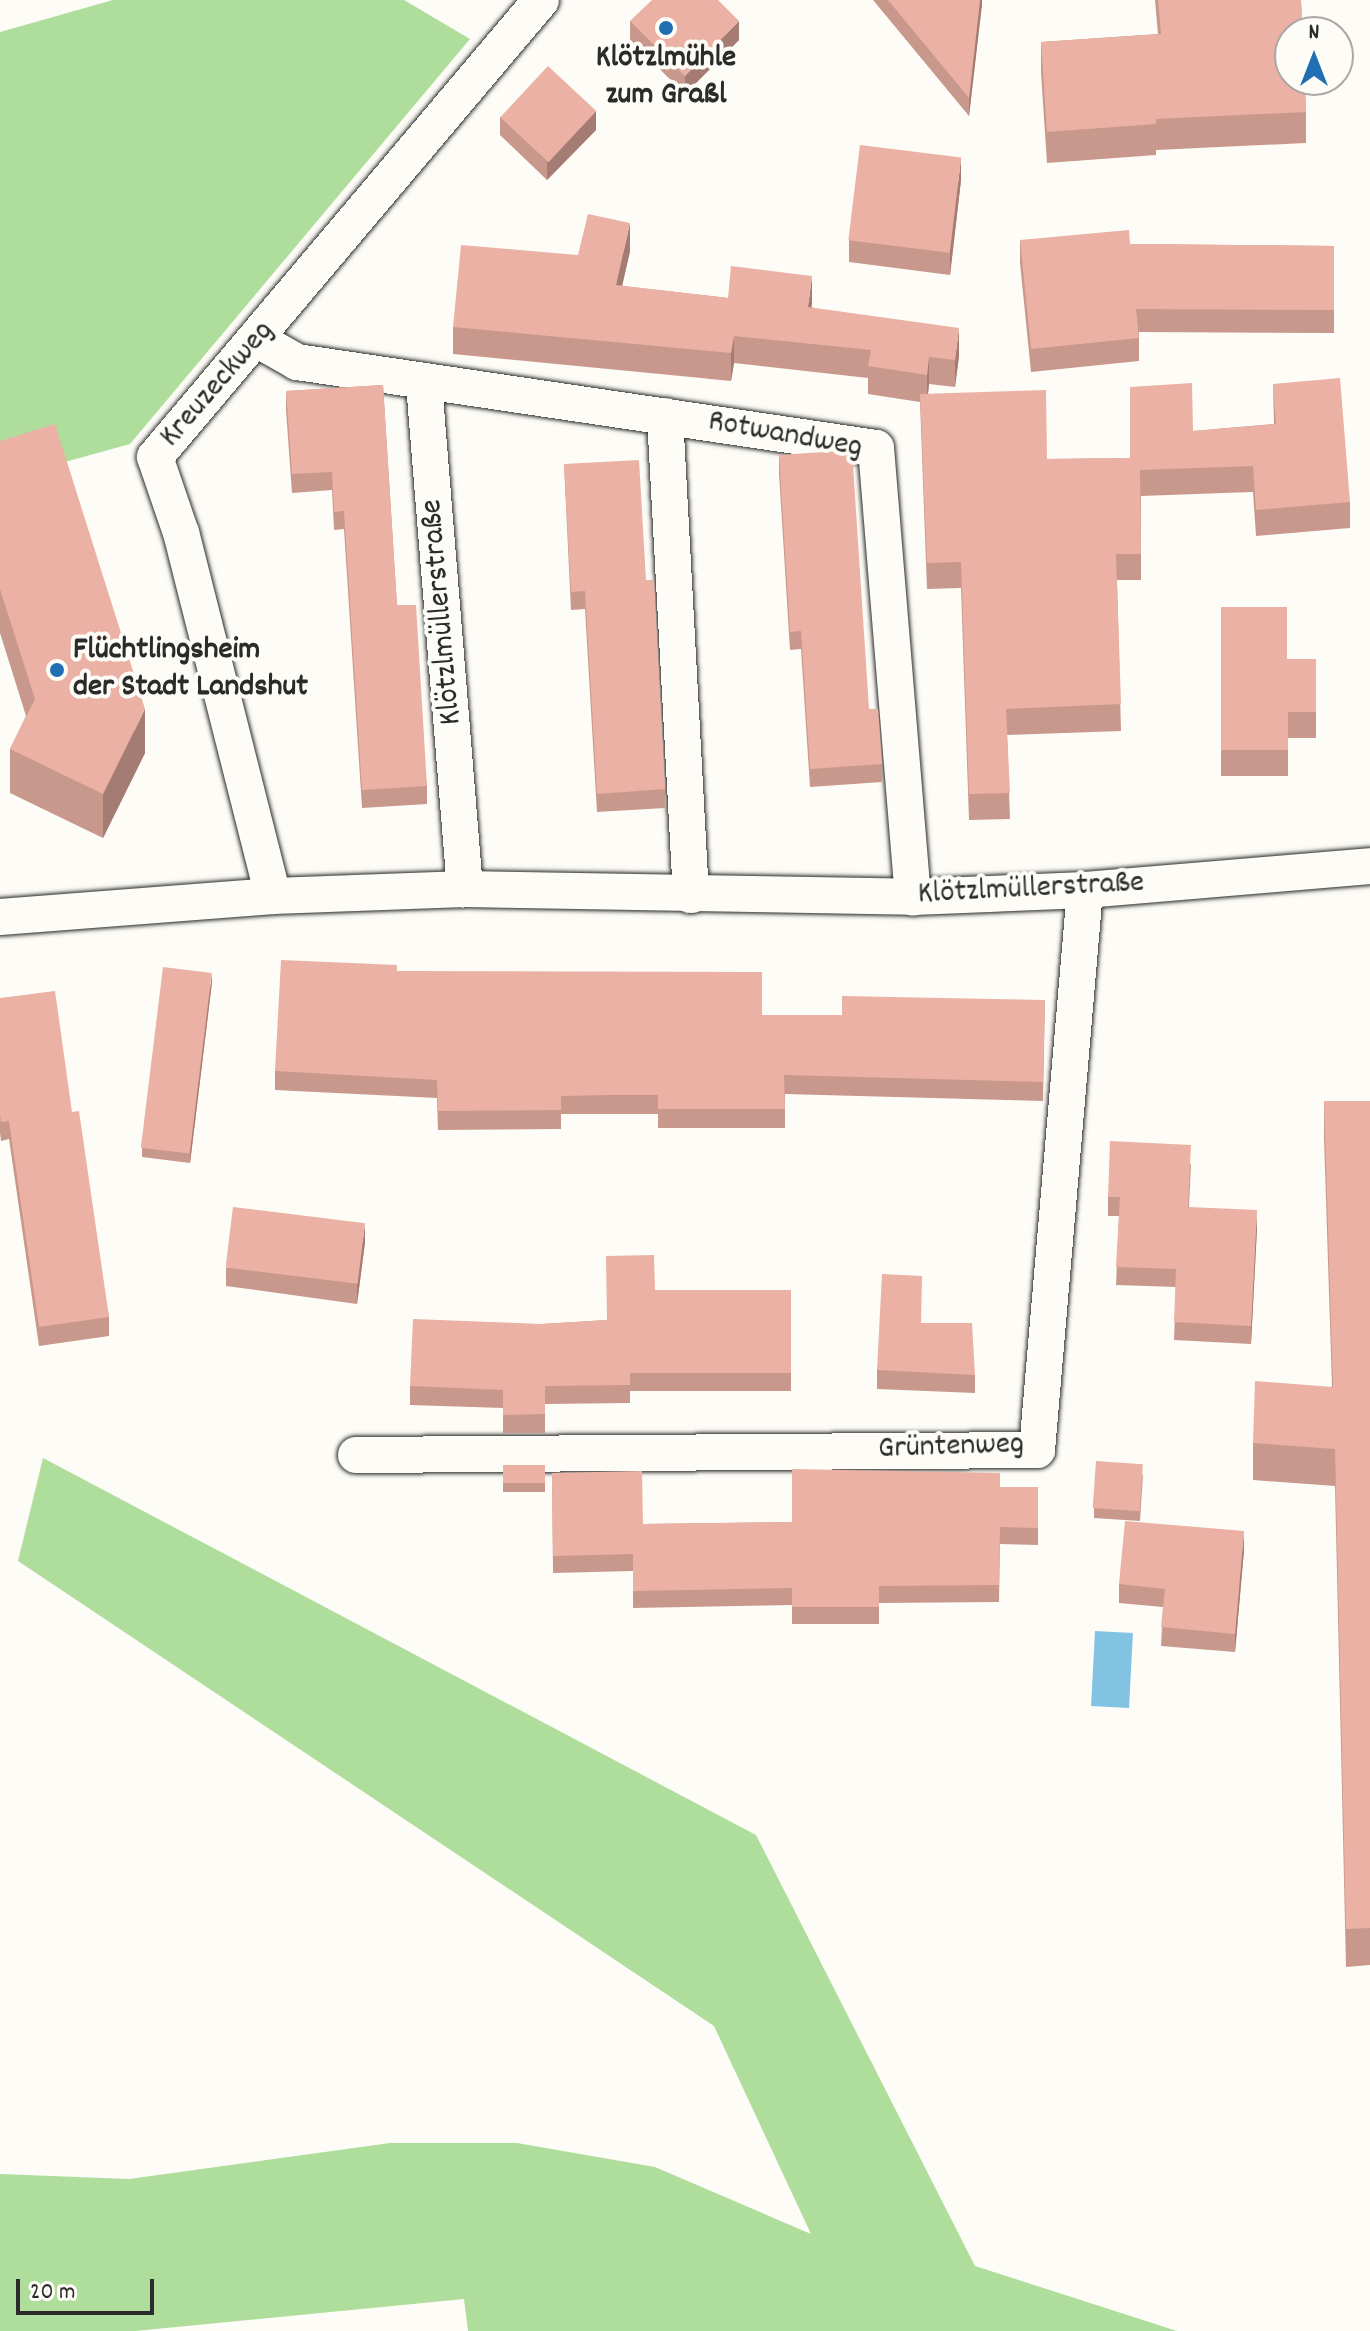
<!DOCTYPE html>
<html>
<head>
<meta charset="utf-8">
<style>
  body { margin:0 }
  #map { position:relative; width:1370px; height:2331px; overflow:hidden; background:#fdfcf7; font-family:Dekko,sans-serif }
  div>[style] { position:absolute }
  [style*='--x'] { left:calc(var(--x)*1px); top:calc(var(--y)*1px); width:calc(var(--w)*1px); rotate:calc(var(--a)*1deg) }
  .green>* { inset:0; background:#afdd9c }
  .water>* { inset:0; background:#82c3e3; transform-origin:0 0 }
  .roads { filter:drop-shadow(0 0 2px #2b2b2b) drop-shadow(0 0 2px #2b2b2b) }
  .street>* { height:36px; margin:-18px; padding:0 18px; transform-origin:18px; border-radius:18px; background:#fdfcf7 }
  .wall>* { inset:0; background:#c9988d; transform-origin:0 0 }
  .shaded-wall>* { inset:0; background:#a47c73 }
  .building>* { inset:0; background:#eab1a4; transform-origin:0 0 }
  .dots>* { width:22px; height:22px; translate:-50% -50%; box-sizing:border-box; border:4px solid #fdfcf7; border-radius:50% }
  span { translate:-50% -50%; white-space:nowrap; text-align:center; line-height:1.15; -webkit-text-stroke:8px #fdfcf7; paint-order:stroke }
  .poi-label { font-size:32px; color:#2b2b2b; font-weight:700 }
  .left { translate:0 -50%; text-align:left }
  .street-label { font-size:32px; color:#2b2b2b }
  .north { position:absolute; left:1274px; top:16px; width:80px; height:80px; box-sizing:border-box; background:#fdfcf7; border:2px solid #a9a8a5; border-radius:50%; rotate:0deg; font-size:22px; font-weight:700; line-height:32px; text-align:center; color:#2b2b2b }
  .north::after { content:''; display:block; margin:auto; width:28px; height:36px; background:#1f6fb2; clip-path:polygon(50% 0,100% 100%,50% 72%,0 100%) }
  .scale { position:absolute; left:16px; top:2279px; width:138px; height:36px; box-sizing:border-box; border:4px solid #2b2b2b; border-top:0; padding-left:10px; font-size:24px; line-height:28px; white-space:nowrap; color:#2b2b2b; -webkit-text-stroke:6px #fdfcf7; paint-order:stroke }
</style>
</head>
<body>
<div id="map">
  <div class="green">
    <div style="clip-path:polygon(113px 0,404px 0,470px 39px,130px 444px,0 480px,0 32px)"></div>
    <div style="clip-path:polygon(43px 1458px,756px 1835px,975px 2266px,1177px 2331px,468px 2331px,464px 2299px,135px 2331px,0 2331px,0 2174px,129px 2179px,390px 2143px,517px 2143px,655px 2167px,811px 2234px,714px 2026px,18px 1561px)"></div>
  </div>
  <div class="water">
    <div style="left:1095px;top:1631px;width:38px;height:75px;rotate:3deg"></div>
  </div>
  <div class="roads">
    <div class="street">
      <div style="--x:258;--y:340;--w:45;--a:29.4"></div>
      <div style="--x:297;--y:362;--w:585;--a:8.45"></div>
      <div style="--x:876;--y:448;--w:451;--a:85.3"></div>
      <div style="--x:424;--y:384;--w:507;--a:85.36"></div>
      <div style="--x:665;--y:416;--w:480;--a:86.9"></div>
      <div style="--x:273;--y:896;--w:374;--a:-104.2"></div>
      <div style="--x:181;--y:533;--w:80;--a:-108.9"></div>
      <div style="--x:155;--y:457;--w:598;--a:-49.81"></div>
      <div style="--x:0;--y:917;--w:274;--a:-4.4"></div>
      <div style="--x:273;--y:896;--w:192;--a:-2.1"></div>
      <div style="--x:465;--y:889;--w:448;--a:1"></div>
      <div style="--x:913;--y:897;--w:172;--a:-2.3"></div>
      <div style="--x:1085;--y:890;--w:286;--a:-4.8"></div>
      <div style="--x:356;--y:1455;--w:681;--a:-0.42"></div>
      <div style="--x:1037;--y:1450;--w:562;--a:-85.1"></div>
    </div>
  </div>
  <div class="wall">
    <div style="clip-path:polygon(873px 0,982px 0,969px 116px)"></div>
    <div style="clip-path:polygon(1155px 0,1301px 0,1306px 112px,1306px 143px,1156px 150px,1156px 155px,1047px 163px,1041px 73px,1041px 42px,1158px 34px)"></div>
    <div style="clip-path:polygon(630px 21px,739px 40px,685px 94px,630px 40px)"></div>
    <div style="clip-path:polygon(500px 117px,596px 130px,547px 180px,500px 135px)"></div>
    <div style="clip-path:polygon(961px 180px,950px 275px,849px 262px,849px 240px)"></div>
    <div style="clip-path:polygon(1020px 240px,1130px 244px,1334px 246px,1334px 333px,1139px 332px,1139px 361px,1031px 372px,1020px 263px)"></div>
    <div style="clip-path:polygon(630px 251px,622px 286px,728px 298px,812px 303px,811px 307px,959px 356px,955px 387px,929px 384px,928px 394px,1047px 459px,1130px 458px,1193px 431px,1274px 424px,1273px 384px,1350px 502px,1350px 528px,1256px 536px,1253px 492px,1141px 496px,1141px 580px,1117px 580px,1121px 731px,1007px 735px,1010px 819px,969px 820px,961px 588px,927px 589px,920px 402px,868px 394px,868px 378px,734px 363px,731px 381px,453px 354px,453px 327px,578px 255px)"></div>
    <div style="clip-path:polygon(383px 385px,397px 605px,427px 786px,427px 804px,362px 808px,344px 529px,334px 530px,332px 490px,292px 493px,286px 410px,286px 391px)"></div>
    <div style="clip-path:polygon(0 441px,145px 753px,103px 838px,10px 793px,10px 749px,26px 716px,0 633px)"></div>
    <div style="clip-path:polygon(779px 455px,869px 709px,882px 764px,882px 782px,810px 787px,801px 649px,790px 650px,779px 473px)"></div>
    <div style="clip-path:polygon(564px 464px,646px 580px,665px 789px,665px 808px,597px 812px,585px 609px,571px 610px)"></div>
    <div style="clip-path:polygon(1221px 607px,1287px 659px,1316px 659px,1316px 738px,1288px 738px,1288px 776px,1221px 776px)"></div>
    <div style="clip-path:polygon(397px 971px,762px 1015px,842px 1015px,1045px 1000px,1043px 1101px,785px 1094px,785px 1128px,658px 1128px,658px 1114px,561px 1114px,561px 1129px,438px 1130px,437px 1098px,275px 1090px,275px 1071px)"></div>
    <div style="clip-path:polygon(212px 982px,190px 1163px,142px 1157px,142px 1148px)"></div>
    <div style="clip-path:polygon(0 998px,72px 1112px,109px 1317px,109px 1336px,39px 1346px,9px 1139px,1px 1141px,0 1132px)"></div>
    <div style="clip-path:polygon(1324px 1101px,1370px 1101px,1370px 1965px,1346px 1967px,1335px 1486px,1253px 1480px,1253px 1443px,1332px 1386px,1324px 1138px)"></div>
    <div style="clip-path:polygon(1191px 1164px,1189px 1207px,1257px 1228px,1251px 1344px,1174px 1340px,1176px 1287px,1116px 1285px,1119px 1216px,1108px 1216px,1108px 1197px)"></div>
    <div style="clip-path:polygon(365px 1242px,357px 1304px,226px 1286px,226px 1268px)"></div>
    <div style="clip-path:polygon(655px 1290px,791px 1290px,791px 1391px,630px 1391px,630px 1403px,545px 1404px,545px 1433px,503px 1433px,503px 1408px,410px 1405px,410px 1386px,542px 1324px,607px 1320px)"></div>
    <div style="clip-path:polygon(921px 1323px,975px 1375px,975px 1393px,877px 1389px,877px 1370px)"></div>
    <div style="left:545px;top:1465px;width:27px;height:42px;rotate:90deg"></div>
    <div style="clip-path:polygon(552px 1473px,643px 1524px,792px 1522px,1000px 1487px,1038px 1487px,1038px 1545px,1000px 1544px,999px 1602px,879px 1603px,879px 1624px,792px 1624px,792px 1605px,633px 1608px,633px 1571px,553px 1573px)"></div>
    <div style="clip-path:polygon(1143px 1474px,1140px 1521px,1094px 1518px,1094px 1508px)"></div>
    <div style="clip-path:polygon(1244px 1550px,1235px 1652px,1161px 1646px,1163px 1607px,1119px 1603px,1119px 1584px)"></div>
  </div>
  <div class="shaded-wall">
    <div style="clip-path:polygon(980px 0,982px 0,982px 5px,969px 116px,969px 98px)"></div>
    <div style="clip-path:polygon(739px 21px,739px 40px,685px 94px,685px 76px)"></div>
    <div style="clip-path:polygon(596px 111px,596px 130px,547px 180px,547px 162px)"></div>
    <div style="clip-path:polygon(961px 158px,961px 180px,950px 275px,950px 252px)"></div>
    <div style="clip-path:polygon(630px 223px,630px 251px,616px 313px,616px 285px)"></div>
    <div style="clip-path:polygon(812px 276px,812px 303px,808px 334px,808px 307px)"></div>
    <div style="clip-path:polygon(959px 328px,959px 356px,955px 387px,955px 360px)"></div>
    <div style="clip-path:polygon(734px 336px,734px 363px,731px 381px,731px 353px)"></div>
    <div style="clip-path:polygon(929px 357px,929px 384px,927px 403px,927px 375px)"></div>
    <div style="clip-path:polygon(145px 709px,145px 753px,103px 838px,103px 794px)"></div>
    <div style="clip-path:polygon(212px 973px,212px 982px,190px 1163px,190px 1153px)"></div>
    <div style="clip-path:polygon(1257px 1210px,1257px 1228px,1251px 1344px,1251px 1326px)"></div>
    <div style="clip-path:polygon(365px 1224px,365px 1242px,357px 1304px,357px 1286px)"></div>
    <div style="clip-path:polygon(1244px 1531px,1244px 1550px,1235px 1652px,1235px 1634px)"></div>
  </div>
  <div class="building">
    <div style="clip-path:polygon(652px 0,718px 0,739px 21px,685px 76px,630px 21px)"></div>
    <div style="clip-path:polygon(888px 0,980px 0,969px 98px)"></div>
    <div style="clip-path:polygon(1158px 0,1301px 0,1303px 32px,1290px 32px,1290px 80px,1305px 80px,1306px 112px,1156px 119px,1156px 124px,1047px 132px,1041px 42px,1161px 34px)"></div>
    <div style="left:548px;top:66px;width:66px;height:70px;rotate:43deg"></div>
    <div style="left:860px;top:145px;width:102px;height:96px;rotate:7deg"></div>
    <div style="clip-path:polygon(588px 214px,630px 223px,616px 285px,728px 298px,731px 266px,812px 276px,808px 307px,959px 328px,955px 360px,929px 357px,927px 375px,868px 366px,871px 350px,734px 336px,731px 353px,453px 327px,461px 245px,578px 255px)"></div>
    <div style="clip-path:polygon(1129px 230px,1130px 244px,1334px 246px,1334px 310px,1136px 309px,1139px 338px,1031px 349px,1020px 240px)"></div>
    <div style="clip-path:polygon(1340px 378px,1350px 502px,1256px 510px,1253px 466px,1140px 470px,1141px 554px,1116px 554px,1121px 704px,1006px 709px,1010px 793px,969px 794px,961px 562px,927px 563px,920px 394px,1046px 390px,1047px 459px,1130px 458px,1130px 387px,1192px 383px,1193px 431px,1276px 424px,1273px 384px)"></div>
    <div style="clip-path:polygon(383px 385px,397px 605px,416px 605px,427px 786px,362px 790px,344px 511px,334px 512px,332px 472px,292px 474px,286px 391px)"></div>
    <div style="clip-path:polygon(55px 424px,145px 709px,103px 794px,10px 749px,35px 699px,0 589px,0 441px)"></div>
    <div style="clip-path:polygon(852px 450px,869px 709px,878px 709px,882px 764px,810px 769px,801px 631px,790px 632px,779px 455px)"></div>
    <div style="clip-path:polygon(639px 460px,646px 580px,654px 580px,665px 789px,597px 794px,585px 591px,571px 592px,564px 464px)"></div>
    <div style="clip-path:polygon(1221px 607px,1287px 607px,1287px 659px,1316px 659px,1316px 712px,1288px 712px,1288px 750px,1221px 750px)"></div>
    <div style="clip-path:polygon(281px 960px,397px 965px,397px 971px,762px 972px,762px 1015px,842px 1015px,842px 996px,1045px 1000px,1043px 1082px,784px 1075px,785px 1109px,658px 1109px,658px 1095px,610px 1095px,561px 1096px,561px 1110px,438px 1111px,437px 1080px,275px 1071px)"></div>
    <div style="left:163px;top:967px;width:49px;height:182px;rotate:7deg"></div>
    <div style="clip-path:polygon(55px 991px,72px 1112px,79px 1111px,109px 1317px,39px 1327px,9px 1121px,1px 1122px,0 1114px,0 998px)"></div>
    <div style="clip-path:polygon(1324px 1101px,1370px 1101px,1370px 1928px,1346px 1929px,1335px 1449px,1253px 1443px,1255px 1381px,1333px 1387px)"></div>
    <div style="clip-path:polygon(1110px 1141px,1191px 1145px,1188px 1207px,1257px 1210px,1251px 1326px,1174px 1322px,1176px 1269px,1116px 1267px,1120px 1197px,1108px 1197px)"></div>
    <div style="left:233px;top:1207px;width:133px;height:61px;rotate:7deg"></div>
    <div style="clip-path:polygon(654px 1255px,655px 1290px,791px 1290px,791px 1373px,630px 1373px,630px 1385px,545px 1386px,545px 1414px,503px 1415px,503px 1390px,410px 1386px,413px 1319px,542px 1324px,607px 1320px,606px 1256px)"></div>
    <div style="clip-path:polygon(882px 1274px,922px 1276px,921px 1323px,972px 1323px,975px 1375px,877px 1370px)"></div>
    <div style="left:1096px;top:1461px;width:47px;height:47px;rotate:4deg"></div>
    <div style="left:545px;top:1465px;width:18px;height:42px;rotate:90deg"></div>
    <div style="clip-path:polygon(792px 1469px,1000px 1473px,1000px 1487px,1038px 1487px,1038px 1528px,1000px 1527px,999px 1585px,879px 1586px,879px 1607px,792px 1607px,792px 1588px,633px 1591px,633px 1554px,553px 1556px,552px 1473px,642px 1471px,643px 1524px,792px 1522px)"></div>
    <div style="clip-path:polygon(1125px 1521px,1244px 1531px,1235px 1634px,1161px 1627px,1165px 1589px,1119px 1584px)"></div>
  </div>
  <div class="dots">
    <div style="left:666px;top:28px;background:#1f6fb2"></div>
    <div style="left:57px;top:670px;background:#1f6fb2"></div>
  </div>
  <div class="poi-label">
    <span style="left:666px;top:78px">Klötzlmühle<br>zum Graßl</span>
    <span class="left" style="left:73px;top:670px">Flüchtlingsheim<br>der Stadt Landshut</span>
  </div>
  <div class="street-label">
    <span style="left:218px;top:385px;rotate:-49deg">Kreuzeckweg</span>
    <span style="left:785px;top:436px;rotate:10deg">Rotwandweg</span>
    <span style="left:443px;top:612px;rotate:-95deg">Klötzlmüllerstraße</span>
    <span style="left:1031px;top:890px;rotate:-3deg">Klötzlmüllerstraße</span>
    <span style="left:951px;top:1448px;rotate:-2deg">Grüntenweg</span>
  </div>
  <div class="north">N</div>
  <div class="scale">20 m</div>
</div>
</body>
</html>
